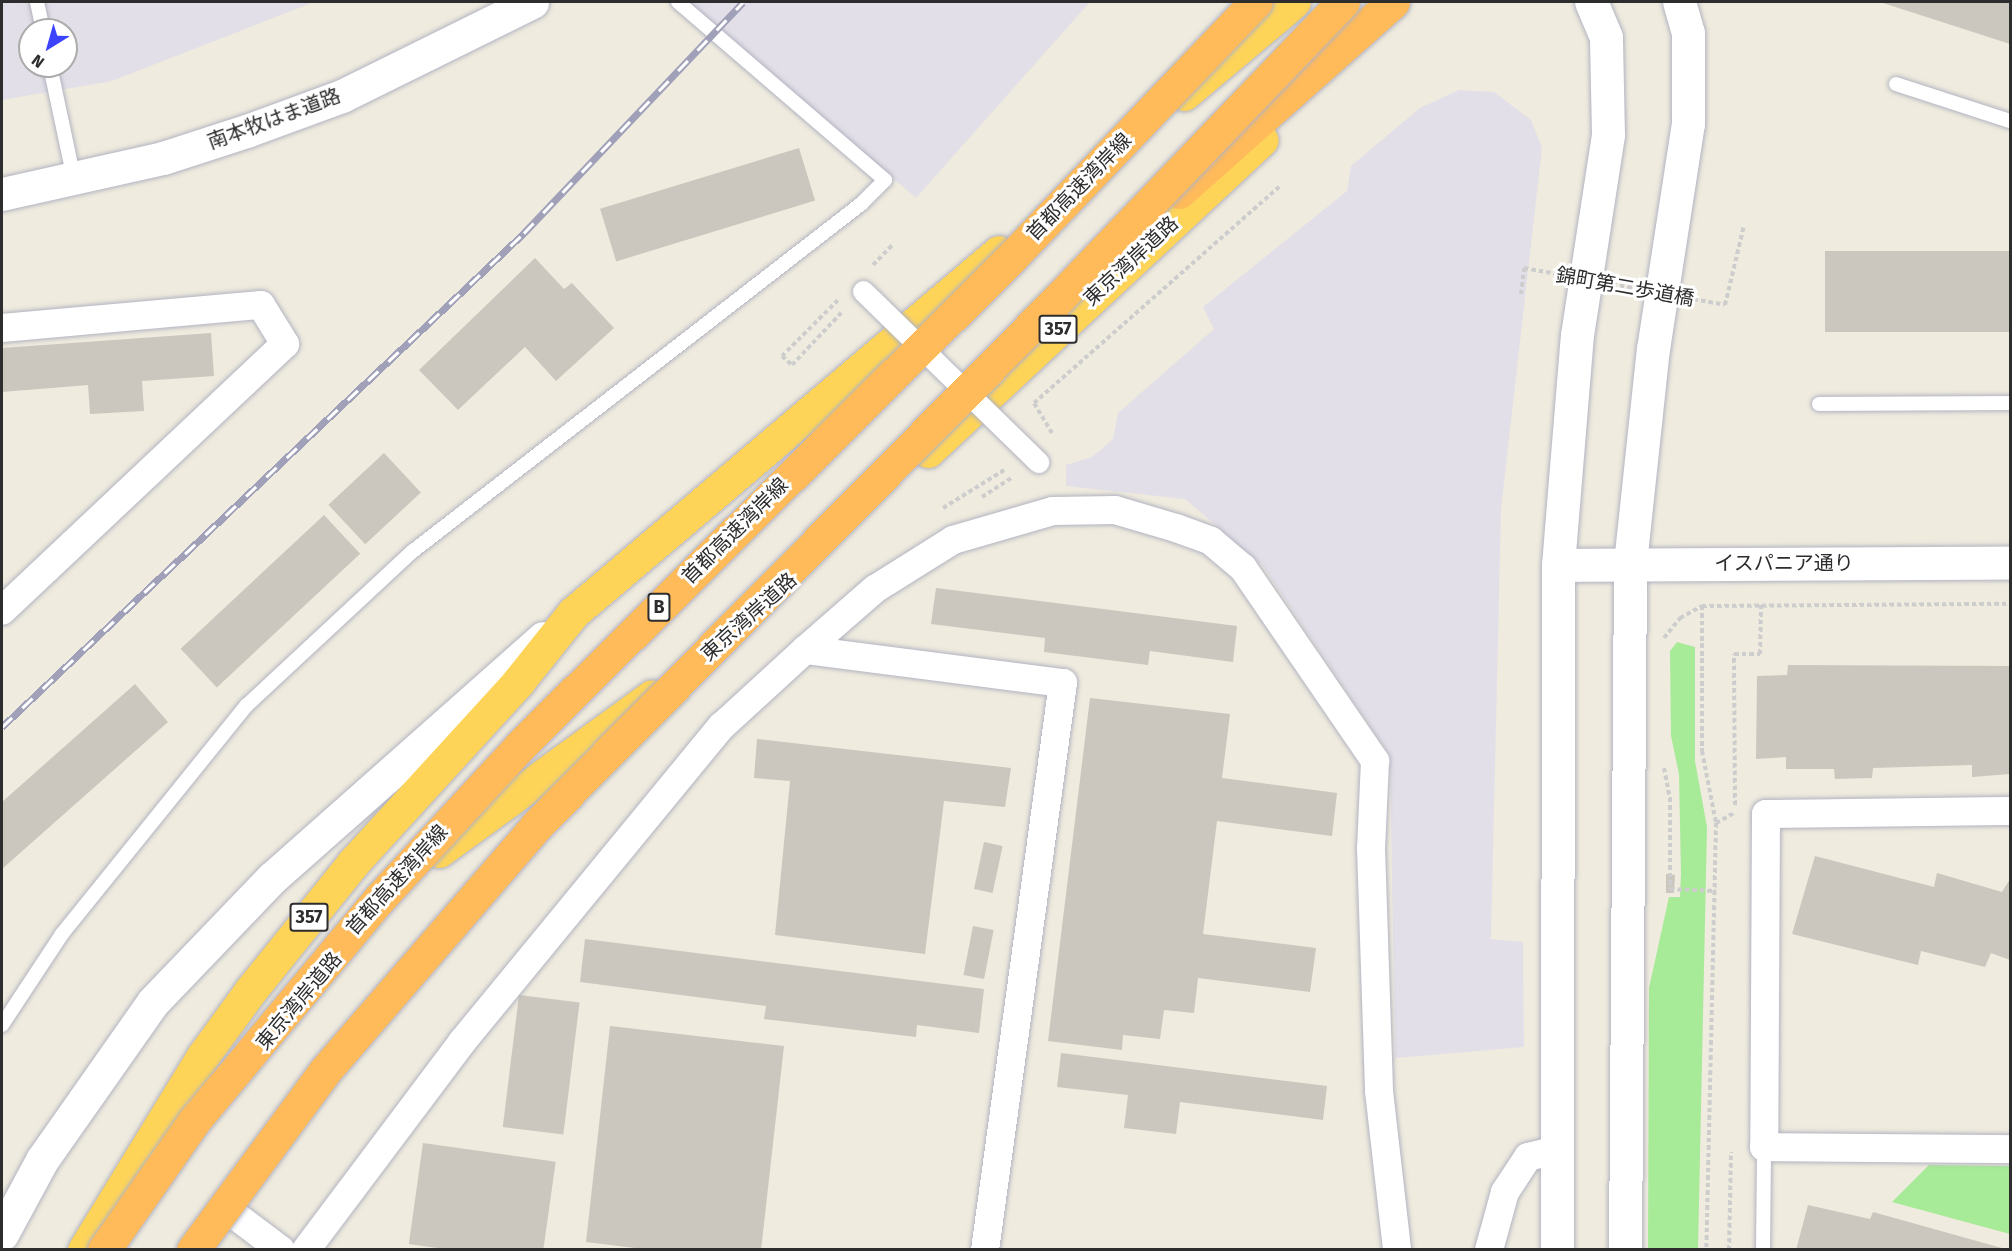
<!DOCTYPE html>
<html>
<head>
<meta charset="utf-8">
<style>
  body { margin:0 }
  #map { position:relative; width:2012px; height:1251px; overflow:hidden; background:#efebde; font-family:"Fira Sans","Noto Sans JP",sans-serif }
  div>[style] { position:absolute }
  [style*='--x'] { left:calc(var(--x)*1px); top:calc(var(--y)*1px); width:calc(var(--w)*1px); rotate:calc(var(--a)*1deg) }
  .industrial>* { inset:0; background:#e3dfe8 }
  .green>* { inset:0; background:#a7ea97 }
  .building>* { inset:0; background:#cbc7be; transform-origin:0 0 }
  .path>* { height:4px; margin-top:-2px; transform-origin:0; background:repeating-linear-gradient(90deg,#cdcdcd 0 4.5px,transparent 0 7.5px) }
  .roads { filter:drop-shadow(0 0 2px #b2b3c1) drop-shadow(0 0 2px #b2b3c1) }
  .service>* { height:14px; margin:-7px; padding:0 7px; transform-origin:7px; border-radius:7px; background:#fff }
  .minor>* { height:28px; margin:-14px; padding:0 14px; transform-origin:14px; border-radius:14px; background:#fff }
  .tertiary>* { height:33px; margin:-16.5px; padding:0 16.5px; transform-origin:16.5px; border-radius:16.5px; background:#fff }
  .trunk>* { height:33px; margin:-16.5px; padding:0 16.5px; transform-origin:16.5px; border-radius:16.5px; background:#fed458 }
  .motorway>* { height:33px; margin:-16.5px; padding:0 16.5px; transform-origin:16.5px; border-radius:16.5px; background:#ffba5a }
  .rail>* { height:7px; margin-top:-3.5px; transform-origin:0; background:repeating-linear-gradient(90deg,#fff 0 14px,#a0a0b9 0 28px); box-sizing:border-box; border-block:2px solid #a0a0b9 }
  .path-bridge>* { height:4px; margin-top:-2px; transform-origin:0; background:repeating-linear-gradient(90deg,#cdcdcd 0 4.5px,transparent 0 7.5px) }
  .bridges { filter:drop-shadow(0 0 2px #b2b3c1) drop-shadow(0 0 2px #b2b3c1) }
  .pedestrian-bridge>* { height:21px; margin:-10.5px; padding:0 10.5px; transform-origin:10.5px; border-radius:10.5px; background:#fff }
  .motorway-bridge>* { height:33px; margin:-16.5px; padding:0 16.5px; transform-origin:16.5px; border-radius:16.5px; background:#ffba5a }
  span { translate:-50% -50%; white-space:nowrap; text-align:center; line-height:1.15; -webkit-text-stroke:6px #fff; paint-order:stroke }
  .shield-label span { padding:2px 4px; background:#fff; border:2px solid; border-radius:4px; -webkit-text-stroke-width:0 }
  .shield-label { font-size:18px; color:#2d2d2d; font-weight:700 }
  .street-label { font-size:20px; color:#2d2d2d }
  .frame { position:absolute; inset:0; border:3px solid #2d2d2d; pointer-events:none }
  .north { position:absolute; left:18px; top:18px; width:60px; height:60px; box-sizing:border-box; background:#fff; border:2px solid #ababab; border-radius:50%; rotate:217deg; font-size:16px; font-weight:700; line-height:24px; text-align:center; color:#2d2d2d }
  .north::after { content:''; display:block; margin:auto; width:21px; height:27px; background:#3c43ff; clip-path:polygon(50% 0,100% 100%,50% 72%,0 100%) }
</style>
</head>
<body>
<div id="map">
  <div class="industrial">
    <div style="clip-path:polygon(evenodd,2px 2px,314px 2px,112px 81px,2px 100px,2px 2px,30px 30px,66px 30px,66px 66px,30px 66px,30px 30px)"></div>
    <div style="clip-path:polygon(688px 2px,1090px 2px,916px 198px)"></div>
    <div style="clip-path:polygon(1459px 90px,1494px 92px,1531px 120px,1542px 148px,1501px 509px,1491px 939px,1523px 942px,1524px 1047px,1395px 1058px,1390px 755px,1262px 565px,1185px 499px,1066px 486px,1066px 465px,1092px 457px,1113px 439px,1118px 413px,1214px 329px,1203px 307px,1347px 191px,1351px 166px,1420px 108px)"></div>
  </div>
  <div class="green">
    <div style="clip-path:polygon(1677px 642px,1695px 647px,1695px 761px,1707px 827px,1698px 1249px,1648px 1250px,1649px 988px,1669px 897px,1680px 897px,1681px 874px,1679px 774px,1671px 736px,1670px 651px)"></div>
    <div style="clip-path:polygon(1929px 1165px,2010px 1166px,2010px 1234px,1892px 1202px)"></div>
  </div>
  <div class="building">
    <div style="clip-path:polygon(1880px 2px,2010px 2px,2010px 44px)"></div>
    <div style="left:799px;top:148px;width:55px;height:208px;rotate:73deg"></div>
    <div style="left:1825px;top:251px;width:185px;height:81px"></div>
    <div style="clip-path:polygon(535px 258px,564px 289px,572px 283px,614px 328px,556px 381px,525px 347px,458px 410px,419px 370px)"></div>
    <div style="clip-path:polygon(211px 333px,214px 376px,142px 381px,144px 411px,90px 414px,88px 385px,2px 392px,2px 348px)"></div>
    <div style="left:384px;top:453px;width:54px;height:76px;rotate:47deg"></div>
    <div style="left:324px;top:515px;width:53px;height:196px;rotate:47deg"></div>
    <div style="clip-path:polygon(936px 588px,1237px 626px,1233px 662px,1150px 651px,1148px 665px,1044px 652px,1045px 638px,931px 624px)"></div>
    <div style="clip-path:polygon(1788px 665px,2010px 666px,2010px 774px,1972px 777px,1972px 765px,1873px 768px,1872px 778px,1835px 779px,1834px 769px,1786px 769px,1786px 757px,1756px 759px,1757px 676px,1787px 675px)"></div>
    <div style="clip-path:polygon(135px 684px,168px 722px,2px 869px,2px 802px)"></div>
    <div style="clip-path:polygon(1090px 698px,1230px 714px,1222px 778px,1337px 793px,1332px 836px,1217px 821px,1203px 934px,1316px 948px,1310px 992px,1198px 978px,1194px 1013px,1164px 1010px,1160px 1039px,1123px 1035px,1122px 1050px,1048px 1041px)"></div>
    <div style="clip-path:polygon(757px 739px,1011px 768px,1005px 807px,944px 801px,925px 954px,775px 935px,790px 781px,754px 778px)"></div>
    <div style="left:984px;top:842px;width:19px;height:48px;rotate:12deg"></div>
    <div style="clip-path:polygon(1815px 856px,1934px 887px,1937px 873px,2002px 892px,2010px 879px,2010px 960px,1991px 953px,1985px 967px,1921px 951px,1918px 965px,1792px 934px)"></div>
    <div style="clip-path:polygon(1666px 874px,1675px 875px,1674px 893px,1666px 893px)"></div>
    <div style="left:973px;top:926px;width:21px;height:50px;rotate:11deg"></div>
    <div style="clip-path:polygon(585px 939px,984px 989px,979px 1033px,917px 1025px,916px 1037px,764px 1019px,766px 1006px,580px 982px)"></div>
    <div style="left:519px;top:995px;width:61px;height:133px;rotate:7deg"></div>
    <div style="clip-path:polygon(610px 1026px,784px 1046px,761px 1250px,651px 1250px,586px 1242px)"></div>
    <div style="clip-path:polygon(1061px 1053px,1327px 1086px,1323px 1120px,1180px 1102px,1176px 1134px,1124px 1128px,1128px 1095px,1057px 1087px)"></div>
    <div style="left:423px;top:1143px;width:134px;height:102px;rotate:8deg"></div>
    <div style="clip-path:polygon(1808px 1205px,1870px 1219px,1873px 1212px,2009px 1250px,1796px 1250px)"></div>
  </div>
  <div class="path">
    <div style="--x:873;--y:265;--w:29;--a:-46"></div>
    <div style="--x:1521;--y:294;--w:26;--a:-83"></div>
    <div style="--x:838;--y:300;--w:79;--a:135"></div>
    <div style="--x:782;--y:356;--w:13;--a:42"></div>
    <div style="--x:792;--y:365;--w:74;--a:-46.6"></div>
    <div style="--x:1725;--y:305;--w:82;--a:-76.6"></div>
    <div style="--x:1052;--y:433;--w:35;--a:-121"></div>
    <div style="--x:1034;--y:403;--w:327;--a:-41.4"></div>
    <div style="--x:982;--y:497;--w:37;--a:-33"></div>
    <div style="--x:943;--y:508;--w:74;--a:-31.8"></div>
    <div style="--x:1702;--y:606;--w:145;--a:90"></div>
    <div style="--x:1702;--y:751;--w:73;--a:79"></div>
    <div style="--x:1716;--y:823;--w:427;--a:91.3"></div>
    <div style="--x:1664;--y:638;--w:26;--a:-51"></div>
    <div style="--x:1680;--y:618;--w:25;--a:-29"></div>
    <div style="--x:1702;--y:606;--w:308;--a:-0.4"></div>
    <div style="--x:1664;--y:768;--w:31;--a:79"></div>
    <div style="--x:1670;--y:798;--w:91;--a:90"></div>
    <div style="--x:1670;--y:889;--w:46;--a:2.5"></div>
    <div style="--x:1735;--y:805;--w:151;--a:-90.4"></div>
    <div style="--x:1734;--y:654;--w:26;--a:0"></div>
    <div style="--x:1760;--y:654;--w:49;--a:-88.8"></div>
    <div style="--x:1716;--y:823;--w:21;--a:-29"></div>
    <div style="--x:1729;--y:1250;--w:98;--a:-88.8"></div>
  </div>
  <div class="roads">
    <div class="service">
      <div style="--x:37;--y:2;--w:29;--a:78"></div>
      <div style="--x:50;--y:66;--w:116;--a:78"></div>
      <div style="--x:1896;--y:84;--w:120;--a:18"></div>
      <div style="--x:1819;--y:404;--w:191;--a:-0.3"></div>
      <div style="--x:2;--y:1025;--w:109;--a:-56.6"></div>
      <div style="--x:62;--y:934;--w:294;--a:-51.1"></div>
      <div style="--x:247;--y:705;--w:226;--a:-42.9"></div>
      <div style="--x:413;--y:551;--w:567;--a:-37.76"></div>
      <div style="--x:861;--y:204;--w:34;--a:-45"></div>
      <div style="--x:885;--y:180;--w:273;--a:-139.3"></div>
      <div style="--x:1763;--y:1250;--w:103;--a:-89.4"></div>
    </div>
    <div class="minor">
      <div style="--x:2;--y:328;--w:260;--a:-5.1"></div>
      <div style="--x:261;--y:305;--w:46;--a:58.4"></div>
      <div style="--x:285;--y:344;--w:389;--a:136.7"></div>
      <div style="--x:805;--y:650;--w:93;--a:-41.1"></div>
      <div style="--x:875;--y:589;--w:92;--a:-32.1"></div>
      <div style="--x:953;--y:540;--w:104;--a:-16.2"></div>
      <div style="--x:1053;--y:511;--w:62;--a:-0.9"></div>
      <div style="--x:1115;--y:510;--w:64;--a:16.4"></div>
      <div style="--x:1176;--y:528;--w:37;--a:20"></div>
      <div style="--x:1211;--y:541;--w:42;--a:40.2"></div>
      <div style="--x:1243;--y:568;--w:234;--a:55.6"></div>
      <div style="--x:1375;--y:761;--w:87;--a:92.6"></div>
      <div style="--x:1371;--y:848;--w:243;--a:88.1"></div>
      <div style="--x:1379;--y:1091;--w:160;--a:83.5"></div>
      <div style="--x:2010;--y:811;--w:244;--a:179.3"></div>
      <div style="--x:1766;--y:814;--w:333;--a:90.3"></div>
      <div style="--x:1764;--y:1147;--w:246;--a:0.5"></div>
      <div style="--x:228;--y:1210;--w:66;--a:37"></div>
      <div style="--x:306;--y:1250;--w:260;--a:-53.1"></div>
      <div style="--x:462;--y:1042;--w:409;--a:-50.6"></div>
      <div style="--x:722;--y:726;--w:113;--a:-42.5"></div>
      <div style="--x:805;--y:650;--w:260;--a:7.3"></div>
      <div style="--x:1063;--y:683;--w:572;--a:97.83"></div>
      <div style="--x:1489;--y:1250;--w:60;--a:-74.6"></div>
      <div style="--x:1505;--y:1192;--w:42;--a:-56.7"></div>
      <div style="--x:1528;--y:1157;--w:30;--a:-14"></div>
    </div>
    <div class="tertiary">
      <div style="--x:2;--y:194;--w:165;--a:-12.6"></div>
      <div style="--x:163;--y:158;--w:90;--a:-18"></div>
      <div style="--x:249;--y:130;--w:99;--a:-20.1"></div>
      <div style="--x:342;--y:96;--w:212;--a:-26.3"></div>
      <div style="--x:1558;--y:565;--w:452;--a:-0.3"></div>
      <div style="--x:2;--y:1234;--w:84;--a:-61.6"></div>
      <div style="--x:42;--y:1160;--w:193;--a:-54.9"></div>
      <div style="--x:153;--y:1002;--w:172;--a:-46.2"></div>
      <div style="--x:272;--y:878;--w:362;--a:-41.5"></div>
      <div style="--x:1557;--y:1250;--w:685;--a:-89.92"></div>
      <div style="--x:1558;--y:565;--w:231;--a:-85.3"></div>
      <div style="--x:1577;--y:335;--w:202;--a:-81.2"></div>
      <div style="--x:1608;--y:135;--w:98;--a:-91.2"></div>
      <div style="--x:1606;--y:37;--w:38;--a:-113"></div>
      <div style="--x:1625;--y:1250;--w:687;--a:-89.58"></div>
      <div style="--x:1630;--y:563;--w:215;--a:-83.9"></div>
      <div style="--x:1653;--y:349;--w:228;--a:-81.2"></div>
      <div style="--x:1688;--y:124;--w:91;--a:-90"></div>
      <div style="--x:1688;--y:33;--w:32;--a:-106"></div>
    </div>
    <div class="trunk">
      <div style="--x:1184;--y:94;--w:143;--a:-39.9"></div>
      <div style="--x:928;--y:451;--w:456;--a:-43"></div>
      <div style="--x:439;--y:851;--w:263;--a:-36"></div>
      <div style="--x:84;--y:1250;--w:228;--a:-58.5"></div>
      <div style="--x:203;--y:1056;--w:82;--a:-54"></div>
      <div style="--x:251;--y:990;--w:163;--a:-51.2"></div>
      <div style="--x:353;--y:863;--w:245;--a:-47.6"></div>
      <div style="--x:518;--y:682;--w:88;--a:-51.4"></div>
      <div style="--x:573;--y:613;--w:558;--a:-40.28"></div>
    </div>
    <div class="motorway">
      <div style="--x:1179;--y:192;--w:286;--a:-41.6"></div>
    </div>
  </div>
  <div class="rail">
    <div style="--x:2;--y:727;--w:719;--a:-43.42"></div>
    <div style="--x:524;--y:233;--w:318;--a:-46.5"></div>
  </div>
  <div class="path-bridge">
    <div style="--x:1524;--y:268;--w:204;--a:10.4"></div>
  </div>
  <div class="bridges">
    <div class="pedestrian-bridge">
      <div style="--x:863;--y:291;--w:245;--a:44.3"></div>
    </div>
    <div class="motorway-bridge">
      <div style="--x:104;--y:1250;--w:157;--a:-55.1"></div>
      <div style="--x:194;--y:1121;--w:289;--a:-50.2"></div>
      <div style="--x:379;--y:899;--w:208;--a:-47.3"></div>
      <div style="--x:520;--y:746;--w:694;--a:-44.82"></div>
      <div style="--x:1012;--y:257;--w:353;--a:-46.3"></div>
      <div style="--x:193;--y:1250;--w:221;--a:-53.6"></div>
      <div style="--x:324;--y:1072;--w:326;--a:-49.2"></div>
      <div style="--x:537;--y:825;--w:743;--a:-45.27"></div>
      <div style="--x:1060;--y:297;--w:409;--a:-46.2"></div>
    </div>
  </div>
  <div class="shield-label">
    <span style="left:1058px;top:329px">357</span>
    <span style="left:659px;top:607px">B</span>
    <span style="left:309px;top:917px">357</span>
  </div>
  <div class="street-label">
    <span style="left:274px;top:119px;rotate:-20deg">南本牧はま道路</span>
    <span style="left:1079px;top:187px;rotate:-46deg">首都高速湾岸線</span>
    <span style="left:1131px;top:261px;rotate:-43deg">東京湾岸道路</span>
    <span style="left:1625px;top:287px;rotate:10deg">錦町第二歩道橋</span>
    <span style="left:735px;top:531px;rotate:-45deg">首都高速湾岸線</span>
    <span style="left:1784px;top:563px">イスパニア通り</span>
    <span style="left:749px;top:617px;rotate:-42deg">東京湾岸道路</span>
    <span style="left:397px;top:880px;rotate:-48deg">首都高速湾岸線</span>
    <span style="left:299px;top:1001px;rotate:-50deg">東京湾岸道路</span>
  </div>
  <div class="frame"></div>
  <div class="north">N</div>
</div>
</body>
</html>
